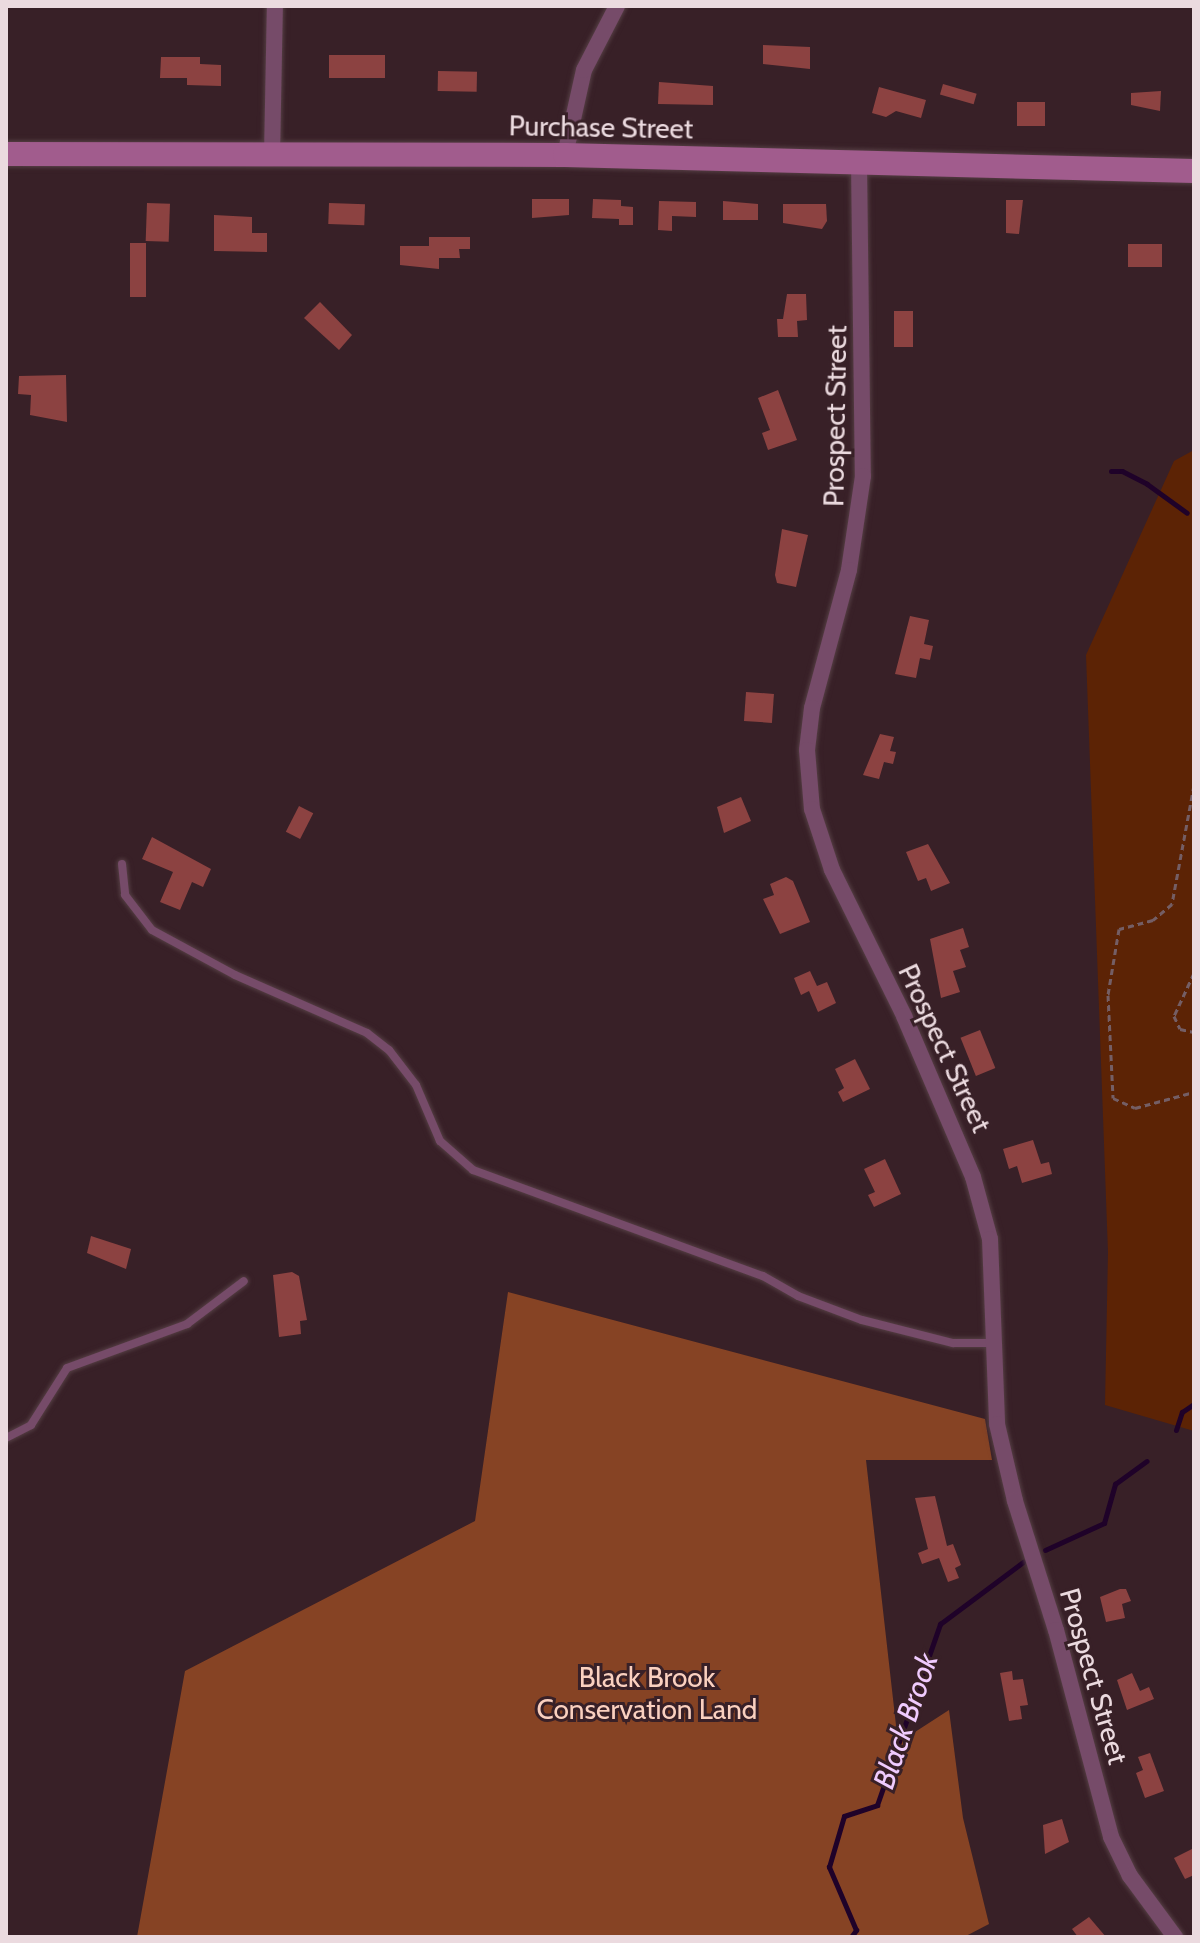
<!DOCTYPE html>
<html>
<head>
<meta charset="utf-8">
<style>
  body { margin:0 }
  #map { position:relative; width:1200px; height:1943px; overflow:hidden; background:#382027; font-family:Cabin,sans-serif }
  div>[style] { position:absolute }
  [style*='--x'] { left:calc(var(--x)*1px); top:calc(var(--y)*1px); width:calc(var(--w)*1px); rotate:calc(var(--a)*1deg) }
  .green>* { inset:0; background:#5c2305 }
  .forest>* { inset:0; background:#864324 }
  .stream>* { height:5px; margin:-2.5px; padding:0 2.5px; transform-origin:2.5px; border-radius:2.5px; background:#1f0229 }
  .building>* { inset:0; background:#8c4241; transform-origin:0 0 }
  .path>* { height:3px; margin-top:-1.5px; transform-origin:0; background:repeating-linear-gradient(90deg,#745e65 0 6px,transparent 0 10px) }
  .roads { filter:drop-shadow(0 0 2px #553e44) drop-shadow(0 0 2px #553e44) }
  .lane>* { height:8px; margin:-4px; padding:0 4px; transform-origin:4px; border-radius:4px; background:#764b69 }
  .street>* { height:16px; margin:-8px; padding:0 8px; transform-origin:8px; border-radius:8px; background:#764b69 }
  .secondary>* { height:24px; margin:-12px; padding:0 12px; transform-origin:12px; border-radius:12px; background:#a15c8d }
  span { translate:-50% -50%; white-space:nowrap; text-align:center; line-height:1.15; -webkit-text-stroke:6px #382027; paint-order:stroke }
  .street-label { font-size:28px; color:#ebdadf }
  .park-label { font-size:28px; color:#fad0bf }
  .water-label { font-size:30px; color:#f0cbfe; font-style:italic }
  .frame { position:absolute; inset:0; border:8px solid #ebdadf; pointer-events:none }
</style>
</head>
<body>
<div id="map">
  <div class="green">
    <div style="clip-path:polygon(1194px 450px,1194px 1431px,1105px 1405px,1108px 1252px,1086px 655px,1174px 461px)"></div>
  </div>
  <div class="forest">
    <div style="clip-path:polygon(508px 1292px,985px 1419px,992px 1460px,866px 1460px,898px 1743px,949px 1710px,963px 1818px,989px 1924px,964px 1937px,137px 1937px,185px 1671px,475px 1521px)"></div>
  </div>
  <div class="stream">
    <div style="--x:1111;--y:471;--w:11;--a:0"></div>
    <div style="--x:1122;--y:471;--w:28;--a:27"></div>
    <div style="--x:1147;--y:484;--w:49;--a:35.9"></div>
    <div style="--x:1176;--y:1430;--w:19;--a:-72"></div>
    <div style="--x:1182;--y:1412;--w:14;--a:-34"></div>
    <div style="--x:1045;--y:1550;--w:65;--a:-24.6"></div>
    <div style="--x:1104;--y:1523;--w:41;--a:-74.2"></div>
    <div style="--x:1115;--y:1484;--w:39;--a:-36"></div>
    <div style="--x:851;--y:1937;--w:9;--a:-54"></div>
    <div style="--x:856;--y:1930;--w:69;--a:-113.2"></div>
    <div style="--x:829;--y:1867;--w:53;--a:-73.6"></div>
    <div style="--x:844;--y:1816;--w:35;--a:-18"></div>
    <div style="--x:877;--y:1805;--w:192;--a:-70.8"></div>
    <div style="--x:940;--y:1624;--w:104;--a:-36.8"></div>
  </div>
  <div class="building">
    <div style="clip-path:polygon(763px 45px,810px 47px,810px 69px,763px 64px)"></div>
    <div style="left:329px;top:55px;width:56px;height:23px"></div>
    <div style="clip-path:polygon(161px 57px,200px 57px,200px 64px,221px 65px,221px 86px,187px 85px,187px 78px,160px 78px)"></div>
    <div style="left:438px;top:71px;width:39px;height:20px;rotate:1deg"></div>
    <div style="clip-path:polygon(659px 82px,713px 86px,713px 105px,658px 104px)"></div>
    <div style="left:943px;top:84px;width:35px;height:11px;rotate:16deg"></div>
    <div style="clip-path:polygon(879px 87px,926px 100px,921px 118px,896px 111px,886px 117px,872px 113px)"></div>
    <div style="clip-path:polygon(1161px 91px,1160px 111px,1131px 105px,1131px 93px)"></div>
    <div style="left:1017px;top:102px;width:28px;height:24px"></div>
    <div style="clip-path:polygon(532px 199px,569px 199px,569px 215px,532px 218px)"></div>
    <div style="clip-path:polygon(593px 199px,621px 200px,621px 206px,633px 207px,633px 225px,619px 225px,619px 219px,592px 218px)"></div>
    <div style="clip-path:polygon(1006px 200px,1023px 200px,1019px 234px,1006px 233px)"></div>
    <div style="clip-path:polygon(659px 201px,696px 202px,696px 217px,672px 216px,672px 231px,658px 230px)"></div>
    <div style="clip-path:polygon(723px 201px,758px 204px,758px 220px,723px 220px)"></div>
    <div style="left:147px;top:203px;width:23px;height:38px;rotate:2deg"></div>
    <div style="left:329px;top:203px;width:36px;height:21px;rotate:2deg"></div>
    <div style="clip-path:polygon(783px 204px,826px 204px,827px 221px,822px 229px,783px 223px)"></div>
    <div style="clip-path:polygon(214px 215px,252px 217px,252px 233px,267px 233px,267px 252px,214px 251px)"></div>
    <div style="clip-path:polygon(429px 237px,470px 237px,470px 249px,459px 249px,460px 258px,439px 258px,439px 269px,400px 265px,400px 246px,429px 246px)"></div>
    <div style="left:130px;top:243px;width:16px;height:54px"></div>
    <div style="left:1128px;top:244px;width:34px;height:23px"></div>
    <div style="clip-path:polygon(787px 294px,806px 294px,807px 320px,797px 321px,798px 337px,778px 337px,777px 319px,783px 319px)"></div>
    <div style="clip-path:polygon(320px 302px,352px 335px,339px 350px,304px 318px)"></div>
    <div style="left:894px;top:311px;width:19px;height:36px"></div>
    <div style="clip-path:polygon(66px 375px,67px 422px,30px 415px,31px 395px,18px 394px,19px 376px)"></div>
    <div style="clip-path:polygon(778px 390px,797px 440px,768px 450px,762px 433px,770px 430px,758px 398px)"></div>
    <div style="clip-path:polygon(782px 529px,808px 535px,796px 587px,777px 583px,775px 575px)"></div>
    <div style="clip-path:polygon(910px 616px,929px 620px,924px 644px,933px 646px,930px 660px,920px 658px,916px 678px,895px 674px)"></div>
    <div style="left:746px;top:692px;width:28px;height:29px;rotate:4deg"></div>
    <div style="clip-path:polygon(880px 734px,894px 737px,890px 751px,896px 752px,893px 764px,884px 762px,879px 779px,863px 775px)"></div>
    <div style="clip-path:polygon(741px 797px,751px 821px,724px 833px,717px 807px)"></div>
    <div style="left:299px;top:806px;width:16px;height:29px;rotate:27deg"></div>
    <div style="clip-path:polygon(152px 837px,211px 869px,203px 887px,192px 882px,180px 910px,160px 902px,173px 872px,142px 859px)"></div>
    <div style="clip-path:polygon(928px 844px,950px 883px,931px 891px,926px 878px,918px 881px,906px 852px)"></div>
    <div style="clip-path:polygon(786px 877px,793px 881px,810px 922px,780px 934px,763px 899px,774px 895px,770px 884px)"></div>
    <div style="clip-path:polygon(963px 928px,969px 947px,960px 950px,966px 967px,953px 971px,960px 992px,941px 998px,930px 939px)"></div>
    <div style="clip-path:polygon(810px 971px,817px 986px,827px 982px,836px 1003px,818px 1012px,809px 991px,801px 995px,794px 978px)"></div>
    <div style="left:980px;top:1030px;width:41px;height:21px;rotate:68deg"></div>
    <div style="clip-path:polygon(855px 1059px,870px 1089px,843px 1102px,838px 1092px,844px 1088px,835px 1069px)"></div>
    <div style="clip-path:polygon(1033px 1140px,1041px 1164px,1049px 1162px,1052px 1174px,1022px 1183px,1017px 1166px,1009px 1169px,1003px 1149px)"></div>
    <div style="clip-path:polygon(885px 1159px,901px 1194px,874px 1207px,868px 1195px,875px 1192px,864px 1169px)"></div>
    <div style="clip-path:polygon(91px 1236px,131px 1249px,126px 1269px,87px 1253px)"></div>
    <div style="clip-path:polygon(292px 1272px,299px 1276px,307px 1320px,300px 1321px,301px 1334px,279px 1337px,273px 1275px)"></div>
    <div style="clip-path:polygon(935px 1496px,947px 1546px,953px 1544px,961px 1565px,955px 1568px,959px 1578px,948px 1582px,939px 1558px,922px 1564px,918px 1553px,928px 1549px,915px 1498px)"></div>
    <div style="clip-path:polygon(1120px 1589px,1126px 1589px,1131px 1601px,1122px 1604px,1125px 1618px,1106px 1622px,1100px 1597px)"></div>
    <div style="clip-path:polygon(1012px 1671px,1013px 1680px,1023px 1679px,1028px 1705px,1020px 1706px,1022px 1719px,1009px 1721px,1000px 1673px)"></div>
    <div style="clip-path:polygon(1132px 1673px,1140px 1691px,1149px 1687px,1154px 1699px,1127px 1710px,1117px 1680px)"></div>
    <div style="clip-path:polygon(1150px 1753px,1164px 1791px,1145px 1798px,1136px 1773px,1143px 1770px,1138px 1757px)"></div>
    <div style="clip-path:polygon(1062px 1819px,1069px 1842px,1045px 1854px,1043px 1825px)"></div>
    <div style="clip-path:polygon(1194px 1848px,1194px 1875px,1185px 1879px,1174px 1858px)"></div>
    <div style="clip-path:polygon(1089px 1917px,1106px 1937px,1078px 1937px,1072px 1929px)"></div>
  </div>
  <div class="path">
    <div style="--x:1194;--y:785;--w:121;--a:100.5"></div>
    <div style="--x:1172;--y:904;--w:25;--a:140"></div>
    <div style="--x:1153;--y:920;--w:35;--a:165"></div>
    <div style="--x:1119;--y:929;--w:67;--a:99.5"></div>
    <div style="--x:1108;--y:995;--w:103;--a:87.2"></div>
    <div style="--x:1113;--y:1098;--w:24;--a:24"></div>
    <div style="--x:1135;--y:1108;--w:61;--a:-15.2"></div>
    <div style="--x:1194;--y:973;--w:47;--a:114.9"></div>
    <div style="--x:1174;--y:1016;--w:14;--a:65"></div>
    <div style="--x:1180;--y:1029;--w:14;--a:12"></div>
  </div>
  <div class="roads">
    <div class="lane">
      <div style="--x:122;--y:864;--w:31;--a:84"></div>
      <div style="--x:125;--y:895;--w:44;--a:52.4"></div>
      <div style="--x:152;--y:930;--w:94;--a:28.5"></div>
      <div style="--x:235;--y:975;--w:144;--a:23.7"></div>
      <div style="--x:367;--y:1033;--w:28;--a:38"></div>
      <div style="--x:389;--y:1050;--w:44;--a:52.4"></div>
      <div style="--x:416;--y:1085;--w:61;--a:66.8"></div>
      <div style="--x:440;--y:1141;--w:44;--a:41.3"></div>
      <div style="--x:473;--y:1170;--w:309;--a:20.1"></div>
      <div style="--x:763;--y:1276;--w:40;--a:29.7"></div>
      <div style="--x:798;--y:1296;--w:68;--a:20.6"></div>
      <div style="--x:862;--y:1320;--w:94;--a:14.2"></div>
      <div style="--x:953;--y:1343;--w:40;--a:0"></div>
      <div style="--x:6;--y:1438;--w:28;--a:-27"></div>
      <div style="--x:31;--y:1425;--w:67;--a:-57.7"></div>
      <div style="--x:67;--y:1368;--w:128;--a:-20.1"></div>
      <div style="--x:187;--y:1324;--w:71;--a:-37"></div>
    </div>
    <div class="street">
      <div style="--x:565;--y:155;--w:87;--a:-77.4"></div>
      <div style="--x:584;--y:70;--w:72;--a:-62.7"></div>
      <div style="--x:272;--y:156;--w:150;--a:-88.9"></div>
      <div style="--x:859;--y:162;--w:314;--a:89.3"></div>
      <div style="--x:863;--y:476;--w:95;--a:98.5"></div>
      <div style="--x:849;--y:570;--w:143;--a:105"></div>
      <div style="--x:812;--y:708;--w:42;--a:96.8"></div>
      <div style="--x:807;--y:750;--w:59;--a:85.2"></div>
      <div style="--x:812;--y:809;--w:64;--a:71.8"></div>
      <div style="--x:832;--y:870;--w:163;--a:63.7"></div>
      <div style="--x:904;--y:1016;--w:175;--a:66.8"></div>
      <div style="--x:973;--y:1177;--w:64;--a:74.7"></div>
      <div style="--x:990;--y:1239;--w:185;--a:87.8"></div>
      <div style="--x:997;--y:1424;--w:79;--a:76.8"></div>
      <div style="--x:1015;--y:1501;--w:135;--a:72.4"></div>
      <div style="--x:1056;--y:1630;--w:214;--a:75.1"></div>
      <div style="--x:1111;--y:1837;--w:43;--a:64"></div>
      <div style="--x:1130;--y:1876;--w:76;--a:53.6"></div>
    </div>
    <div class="secondary">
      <div style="--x:6;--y:154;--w:559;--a:0.1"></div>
      <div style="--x:565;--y:155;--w:629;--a:1.46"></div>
    </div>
  </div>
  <div class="street-label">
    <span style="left:601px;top:127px;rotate:1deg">Purchase Street</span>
    <span style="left:835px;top:416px;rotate:-89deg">Prospect Street</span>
    <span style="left:945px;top:1048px;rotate:65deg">Prospect Street</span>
    <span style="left:1094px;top:1676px;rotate:74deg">Prospect Street</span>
  </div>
  <div class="park-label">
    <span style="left:647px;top:1693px">Black Brook<br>Conservation Land</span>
  </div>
  <div class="water-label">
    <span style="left:906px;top:1721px;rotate:-71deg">Black Brook</span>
  </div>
  <div class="frame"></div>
</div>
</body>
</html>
